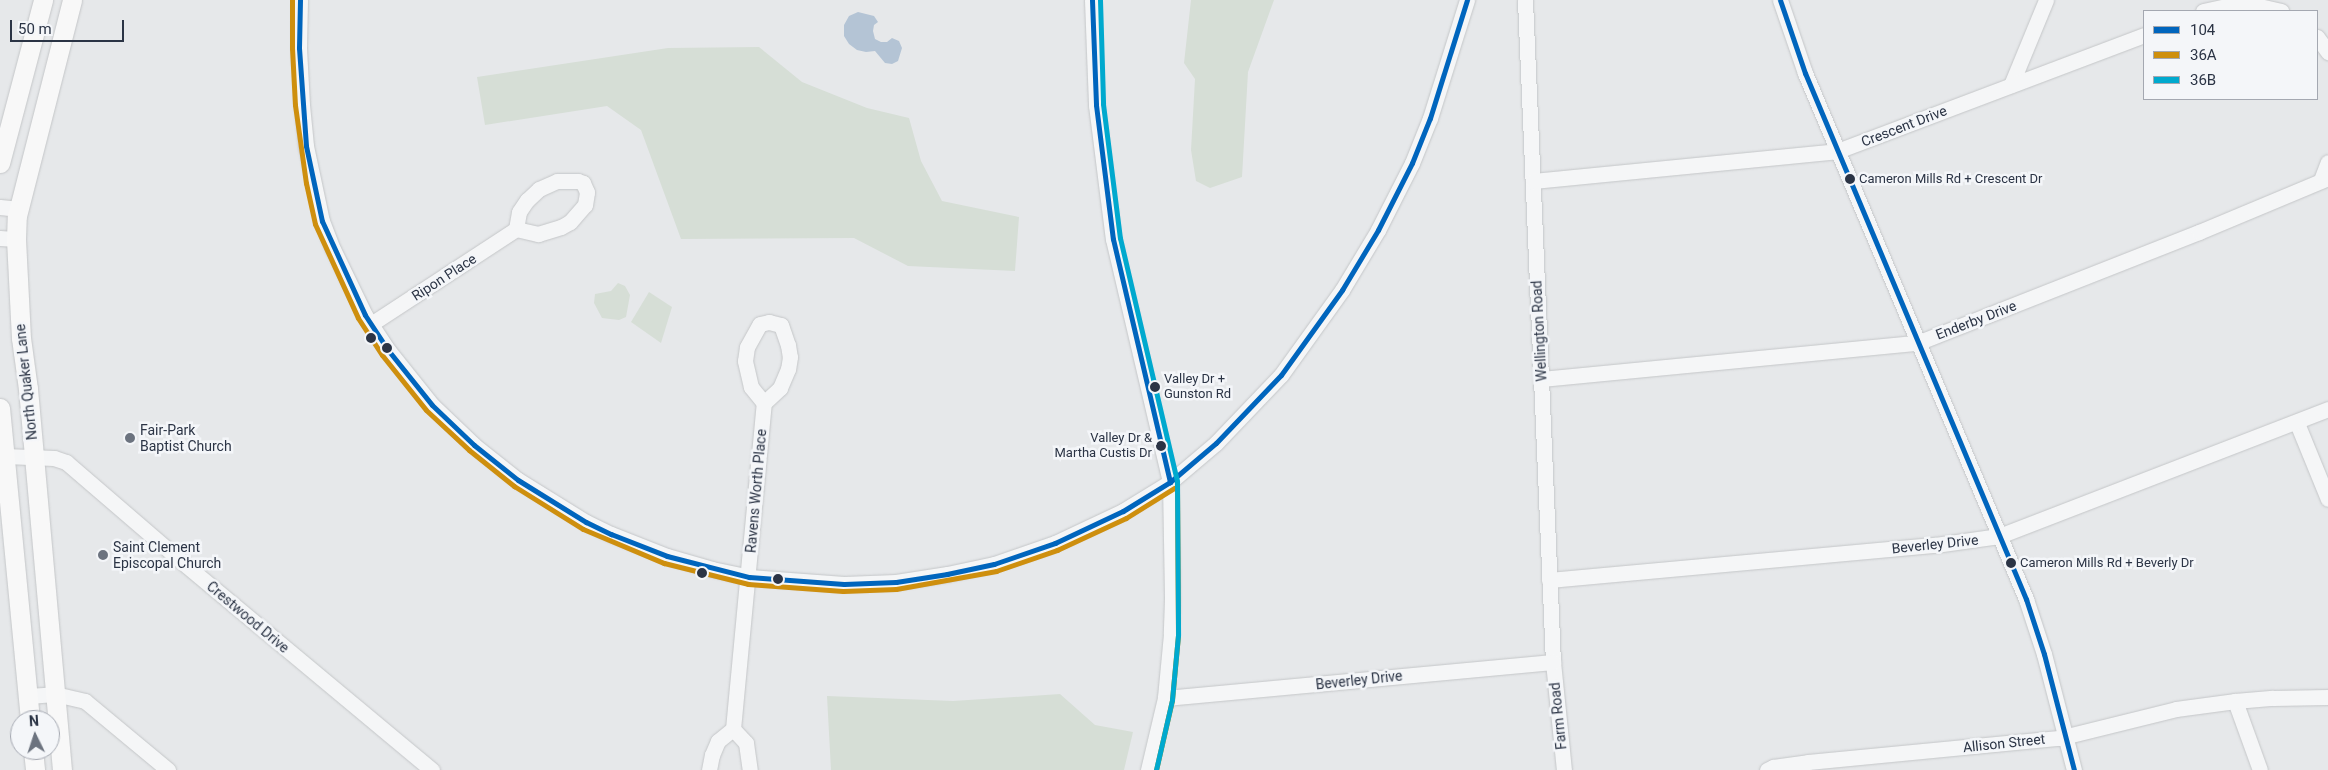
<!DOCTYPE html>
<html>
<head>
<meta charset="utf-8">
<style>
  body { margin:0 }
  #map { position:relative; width:2328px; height:770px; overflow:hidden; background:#e6e8ea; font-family:Roboto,sans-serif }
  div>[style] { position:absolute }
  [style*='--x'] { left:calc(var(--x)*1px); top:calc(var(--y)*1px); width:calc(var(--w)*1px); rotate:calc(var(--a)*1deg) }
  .green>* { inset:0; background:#d6ded6 }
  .water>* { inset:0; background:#b4c4d5 }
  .roads { filter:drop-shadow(0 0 1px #c4c6c8) drop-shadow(0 0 1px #c4c6c8) }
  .minor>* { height:15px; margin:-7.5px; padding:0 7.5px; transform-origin:7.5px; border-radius:7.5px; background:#f5f6f7 }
  .major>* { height:19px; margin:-9.5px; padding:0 9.5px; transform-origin:9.5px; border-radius:9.5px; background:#f8f8f8 }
  .bus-1>* { height:5px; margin:-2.5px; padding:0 2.5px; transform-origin:2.5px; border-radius:2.5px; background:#0065bd }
  .bus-2>* { height:5px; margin:-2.5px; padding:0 2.5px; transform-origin:2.5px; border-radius:2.5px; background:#ce8f0e }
  .bus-3>* { height:5px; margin:-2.5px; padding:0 2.5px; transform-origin:2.5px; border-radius:2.5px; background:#00a9ce }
  .dots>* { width:14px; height:14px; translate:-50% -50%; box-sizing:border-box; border:2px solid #f4f6f9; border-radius:50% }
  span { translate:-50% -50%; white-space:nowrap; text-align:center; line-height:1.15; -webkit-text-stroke:5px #f4f6f9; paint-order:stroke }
  .bus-label { font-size:13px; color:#2b3445 }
  .left { translate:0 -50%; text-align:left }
  .right { translate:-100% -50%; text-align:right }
  .street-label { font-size:14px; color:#2b3445 }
  .poi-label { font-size:14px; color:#2b3445 }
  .legend { position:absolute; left:2143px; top:10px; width:175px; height:90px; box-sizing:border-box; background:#f4f6f9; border:1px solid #a4a8b1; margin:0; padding:6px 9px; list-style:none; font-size:15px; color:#2b3445 }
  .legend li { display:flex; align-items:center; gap:10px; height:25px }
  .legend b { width:25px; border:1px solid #a4a8b1 }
  .north { position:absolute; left:10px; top:710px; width:50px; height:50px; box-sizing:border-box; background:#f4f6f9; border:1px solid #a4a8b1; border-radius:50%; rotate:356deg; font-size:14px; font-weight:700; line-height:20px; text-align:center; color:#2b3445 }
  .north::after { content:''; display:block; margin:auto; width:18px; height:22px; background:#6c737f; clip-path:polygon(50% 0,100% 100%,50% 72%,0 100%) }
  .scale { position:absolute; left:10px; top:20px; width:114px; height:22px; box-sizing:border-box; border:2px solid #2b3445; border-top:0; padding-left:6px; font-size:15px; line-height:18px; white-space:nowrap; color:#2b3445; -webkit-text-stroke:4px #f4f6f9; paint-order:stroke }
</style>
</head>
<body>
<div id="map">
  <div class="green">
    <div style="clip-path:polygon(1191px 0,1274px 0,1248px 72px,1242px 177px,1210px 188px,1196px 181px,1191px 150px,1195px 79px,1184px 63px)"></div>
    <div style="clip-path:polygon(759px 47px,802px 82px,867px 108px,909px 118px,921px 161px,942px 201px,1019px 217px,1015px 271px,908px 266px,854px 238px,681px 239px,641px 130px,607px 106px,485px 125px,477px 77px,668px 48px)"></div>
    <div style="clip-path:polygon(618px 283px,625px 286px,630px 295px,626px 317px,619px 320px,602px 318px,594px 303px,595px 294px,611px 291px)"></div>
    <div style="clip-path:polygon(649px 292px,672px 307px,661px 343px,631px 322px)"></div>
    <div style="clip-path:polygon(1060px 694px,1095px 725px,1133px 732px,1124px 770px,831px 770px,827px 696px,953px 701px)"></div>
  </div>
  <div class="water">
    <div style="clip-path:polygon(858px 12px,874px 16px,878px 22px,874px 25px,873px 31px,875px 39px,881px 42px,887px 42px,892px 38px,899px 41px,902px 48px,898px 61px,892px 64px,885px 63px,875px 51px,866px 52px,857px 50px,849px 44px,844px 36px,844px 25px,849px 16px)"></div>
  </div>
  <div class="roads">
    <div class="minor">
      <div style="--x:300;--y:0;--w:48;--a:91.2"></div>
      <div style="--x:299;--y:48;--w:57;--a:87"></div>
      <div style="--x:302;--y:105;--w:41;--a:84.4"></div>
      <div style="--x:306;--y:146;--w:77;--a:78"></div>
      <div style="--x:322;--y:221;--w:30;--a:69"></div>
      <div style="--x:333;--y:249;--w:73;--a:64.1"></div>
      <div style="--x:365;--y:315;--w:42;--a:56.7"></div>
      <div style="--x:388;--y:350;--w:70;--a:51.3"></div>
      <div style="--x:432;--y:405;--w:58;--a:43.6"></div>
      <div style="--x:474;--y:445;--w:56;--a:38.5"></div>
      <div style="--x:518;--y:480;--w:80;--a:31.7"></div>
      <div style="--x:586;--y:522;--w:28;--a:26"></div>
      <div style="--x:611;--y:534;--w:60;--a:21.4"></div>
      <div style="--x:667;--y:556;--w:47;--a:16.1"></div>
      <div style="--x:712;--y:569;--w:38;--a:12"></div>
      <div style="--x:749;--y:577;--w:95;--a:4.2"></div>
      <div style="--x:844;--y:584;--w:52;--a:-2.2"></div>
      <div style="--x:896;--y:582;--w:52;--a:-8.9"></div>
      <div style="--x:947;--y:574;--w:48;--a:-12"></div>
      <div style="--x:994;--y:564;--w:65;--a:-19"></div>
      <div style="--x:1055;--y:543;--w:75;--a:-25.2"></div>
      <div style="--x:1123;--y:511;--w:55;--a:-31.7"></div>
      <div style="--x:1170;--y:482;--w:60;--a:-40.3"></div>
      <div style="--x:1216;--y:443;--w:94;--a:-46.3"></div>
      <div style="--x:1281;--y:375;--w:105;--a:-54.3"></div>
      <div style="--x:1342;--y:290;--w:70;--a:-59"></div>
      <div style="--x:1378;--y:230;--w:75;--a:-63.1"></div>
      <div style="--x:1412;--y:163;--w:48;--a:-68.2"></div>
      <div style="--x:1430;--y:118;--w:124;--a:-72.6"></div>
      <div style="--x:1092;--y:0;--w:105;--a:87.8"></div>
      <div style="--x:1096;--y:105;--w:135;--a:82.8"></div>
      <div style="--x:1113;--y:239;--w:250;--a:76.8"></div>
      <div style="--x:1170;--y:482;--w:117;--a:89"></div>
      <div style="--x:1172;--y:599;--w:35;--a:92"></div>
      <div style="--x:1171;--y:634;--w:64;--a:95.4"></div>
      <div style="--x:1165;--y:698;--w:74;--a:103.3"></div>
      <div style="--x:1525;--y:0;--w:663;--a:87.58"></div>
      <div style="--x:1553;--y:662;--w:109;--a:84.2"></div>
      <div style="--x:1780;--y:0;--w:77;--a:71.1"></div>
      <div style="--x:1805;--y:73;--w:571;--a:67.21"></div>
      <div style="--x:2026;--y:599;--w:58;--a:71.9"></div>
      <div style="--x:2044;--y:654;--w:120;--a:75.5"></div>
      <div style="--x:2203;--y:11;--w:33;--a:-12"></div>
      <div style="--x:2235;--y:4;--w:20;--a:3"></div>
      <div style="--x:2255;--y:5;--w:27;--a:13"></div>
      <div style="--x:2317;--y:37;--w:19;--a:54"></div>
      <div style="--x:2011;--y:85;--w:92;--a:-67.6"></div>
      <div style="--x:2321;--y:180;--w:19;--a:-69"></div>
      <div style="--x:1533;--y:181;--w:305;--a:-5.6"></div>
      <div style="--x:1837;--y:151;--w:328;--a:-20.7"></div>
      <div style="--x:0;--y:207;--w:19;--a:6"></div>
      <div style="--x:0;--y:238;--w:16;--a:4"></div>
      <div style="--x:769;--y:322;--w:12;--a:14"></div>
      <div style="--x:781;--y:325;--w:21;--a:71"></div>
      <div style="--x:788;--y:345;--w:12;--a:81"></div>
      <div style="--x:790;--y:357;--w:12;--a:99"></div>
      <div style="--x:788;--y:369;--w:21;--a:113"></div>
      <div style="--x:780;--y:388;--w:22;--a:137"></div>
      <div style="--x:764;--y:403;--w:21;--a:-129"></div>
      <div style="--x:751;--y:387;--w:27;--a:-103"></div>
      <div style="--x:745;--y:361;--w:14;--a:-82"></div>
      <div style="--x:747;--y:347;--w:26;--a:-61"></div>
      <div style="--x:760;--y:324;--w:9;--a:-13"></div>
      <div style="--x:371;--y:324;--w:173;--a:-33.2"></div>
      <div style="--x:516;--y:229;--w:23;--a:13"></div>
      <div style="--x:538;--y:234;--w:24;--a:-17"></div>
      <div style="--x:561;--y:227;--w:10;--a:-29"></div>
      <div style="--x:570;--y:222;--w:23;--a:-49"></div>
      <div style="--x:585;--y:205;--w:13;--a:-81"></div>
      <div style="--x:587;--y:192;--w:10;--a:-114"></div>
      <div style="--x:583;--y:183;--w:5;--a:-158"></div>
      <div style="--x:578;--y:181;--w:21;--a:180"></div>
      <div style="--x:557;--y:181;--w:20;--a:156"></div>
      <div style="--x:539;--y:189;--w:16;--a:137"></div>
      <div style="--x:527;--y:200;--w:14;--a:124"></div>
      <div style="--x:519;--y:212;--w:17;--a:100"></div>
      <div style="--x:1541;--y:379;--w:378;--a:-5.5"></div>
      <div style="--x:1917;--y:343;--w:303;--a:-21.5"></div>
      <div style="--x:2199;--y:232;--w:140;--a:-22.7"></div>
      <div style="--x:2297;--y:423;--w:82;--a:67.8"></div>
      <div style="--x:5;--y:456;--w:49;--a:2.3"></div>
      <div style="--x:54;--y:458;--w:13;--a:18"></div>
      <div style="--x:66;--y:462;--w:152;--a:40.7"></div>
      <div style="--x:181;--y:561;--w:327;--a:39.8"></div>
      <div style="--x:1549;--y:580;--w:388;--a:-5.2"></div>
      <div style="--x:1935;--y:545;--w:65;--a:-8"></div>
      <div style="--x:1999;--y:536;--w:353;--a:-21.1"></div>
      <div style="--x:28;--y:696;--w:27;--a:-4"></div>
      <div style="--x:55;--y:694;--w:31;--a:13"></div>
      <div style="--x:85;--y:701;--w:108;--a:39.7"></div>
      <div style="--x:1165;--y:698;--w:390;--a:-5.3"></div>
      <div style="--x:2235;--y:701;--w:73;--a:70.1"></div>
      <div style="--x:733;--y:729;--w:19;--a:47"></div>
      <div style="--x:746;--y:743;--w:27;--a:82"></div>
      <div style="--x:709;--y:770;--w:15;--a:-79"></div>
      <div style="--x:712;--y:755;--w:15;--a:-67"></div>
      <div style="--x:718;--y:741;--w:19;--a:-39"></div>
      <div style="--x:733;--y:729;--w:327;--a:-84.6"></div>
      <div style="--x:1767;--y:770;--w:7;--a:-27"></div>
      <div style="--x:1773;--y:767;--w:35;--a:-8"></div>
      <div style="--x:1808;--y:762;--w:252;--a:-5.5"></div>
      <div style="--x:2059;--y:738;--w:121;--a:-13.9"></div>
      <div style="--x:2176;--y:709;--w:60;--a:-7.7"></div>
      <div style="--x:2235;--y:701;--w:38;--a:-5"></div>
      <div style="--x:2273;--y:698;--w:55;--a:-1"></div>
    </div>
    <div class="major">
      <div style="--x:0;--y:163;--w:169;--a:-75.2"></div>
      <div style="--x:0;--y:408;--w:313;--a:84.5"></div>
      <div style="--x:33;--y:750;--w:20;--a:84"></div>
      <div style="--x:62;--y:770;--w:383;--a:-95.1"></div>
      <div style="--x:28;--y:389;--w:51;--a:-97.8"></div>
      <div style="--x:21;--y:338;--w:99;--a:-92.9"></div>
      <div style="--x:16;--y:239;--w:23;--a:-88"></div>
      <div style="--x:17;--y:216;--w:223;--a:-75.7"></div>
    </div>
  </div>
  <div class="bus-1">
    <div style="--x:300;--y:0;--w:48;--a:91.2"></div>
    <div style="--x:299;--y:48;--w:98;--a:85.9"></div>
    <div style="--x:306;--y:146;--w:77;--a:78"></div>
    <div style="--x:322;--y:221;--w:103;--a:65.4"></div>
    <div style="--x:365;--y:315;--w:42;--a:56.7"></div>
    <div style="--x:388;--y:350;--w:70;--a:51.3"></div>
    <div style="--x:432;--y:405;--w:58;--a:43.6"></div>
    <div style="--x:474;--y:445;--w:56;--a:38.5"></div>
    <div style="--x:518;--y:480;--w:80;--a:31.7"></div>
    <div style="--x:586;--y:522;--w:28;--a:26"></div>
    <div style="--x:611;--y:534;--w:60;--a:21.4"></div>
    <div style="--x:667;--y:556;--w:85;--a:14.4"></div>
    <div style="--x:749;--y:577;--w:95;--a:4.2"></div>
    <div style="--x:844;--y:584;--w:52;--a:-2.2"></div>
    <div style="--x:896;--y:582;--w:52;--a:-8.9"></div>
    <div style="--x:947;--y:574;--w:48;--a:-12"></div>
    <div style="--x:994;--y:564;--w:65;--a:-19"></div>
    <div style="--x:1055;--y:543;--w:75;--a:-25.2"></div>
    <div style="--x:1123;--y:511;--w:55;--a:-31.7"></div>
    <div style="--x:1170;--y:482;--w:60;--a:-40.3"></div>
    <div style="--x:1216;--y:443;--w:94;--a:-46.3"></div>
    <div style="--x:1281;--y:375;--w:105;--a:-54.3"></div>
    <div style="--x:1342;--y:290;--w:70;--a:-59"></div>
    <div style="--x:1378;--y:230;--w:75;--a:-63.1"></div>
    <div style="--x:1412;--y:163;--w:48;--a:-68.2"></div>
    <div style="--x:1430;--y:118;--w:124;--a:-72.6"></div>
    <div style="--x:1092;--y:0;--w:105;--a:87.8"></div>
    <div style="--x:1096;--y:105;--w:135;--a:82.8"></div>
    <div style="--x:1113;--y:239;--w:250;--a:76.8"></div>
    <div style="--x:1780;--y:0;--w:77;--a:71.1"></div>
    <div style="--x:1805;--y:73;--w:571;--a:67.21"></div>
    <div style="--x:2026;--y:599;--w:58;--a:71.9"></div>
    <div style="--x:2044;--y:654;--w:120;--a:75.5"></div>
  </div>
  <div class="bus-2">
    <div style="--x:292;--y:0;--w:48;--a:90"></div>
    <div style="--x:292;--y:48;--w:57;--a:87"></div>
    <div style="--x:295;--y:105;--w:79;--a:82"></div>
    <div style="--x:306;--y:183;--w:42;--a:77.6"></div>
    <div style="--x:315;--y:224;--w:103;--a:65.4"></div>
    <div style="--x:358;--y:318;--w:44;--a:57"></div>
    <div style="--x:382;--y:355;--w:70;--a:51.3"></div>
    <div style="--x:426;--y:410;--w:59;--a:42.9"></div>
    <div style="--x:469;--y:450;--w:58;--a:38.7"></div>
    <div style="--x:514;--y:486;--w:81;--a:31.9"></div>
    <div style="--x:583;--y:529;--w:88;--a:22.8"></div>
    <div style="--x:664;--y:563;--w:87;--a:14"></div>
    <div style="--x:748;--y:584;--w:95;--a:4.2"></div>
    <div style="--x:843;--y:591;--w:53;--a:-2.2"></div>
    <div style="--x:896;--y:589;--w:102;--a:-10.2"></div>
    <div style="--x:996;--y:571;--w:65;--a:-19"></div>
    <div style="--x:1057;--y:550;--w:76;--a:-24.9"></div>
    <div style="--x:1126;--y:518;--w:57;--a:-32"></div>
    <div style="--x:1156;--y:770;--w:72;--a:-77.1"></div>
    <div style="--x:1172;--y:700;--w:65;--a:-84.7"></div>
    <div style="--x:1178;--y:635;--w:153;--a:-90.4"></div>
  </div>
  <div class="bus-3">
    <div style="--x:1100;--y:0;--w:104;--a:88.3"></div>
    <div style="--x:1103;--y:104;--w:135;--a:82.8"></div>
    <div style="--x:1120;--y:238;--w:250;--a:76.8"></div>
    <div style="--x:1177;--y:481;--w:154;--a:89.6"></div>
    <div style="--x:1178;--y:635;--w:65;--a:95.3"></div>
    <div style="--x:1172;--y:700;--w:72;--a:102.9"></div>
  </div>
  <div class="dots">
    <div style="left:1850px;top:179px;background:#2b3445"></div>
    <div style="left:371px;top:338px;background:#2b3445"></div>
    <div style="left:387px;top:348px;background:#2b3445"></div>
    <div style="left:1155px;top:387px;background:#2b3445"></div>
    <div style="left:130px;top:438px;background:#6c737f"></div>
    <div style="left:1161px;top:446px;background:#2b3445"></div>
    <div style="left:103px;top:555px;background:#6c737f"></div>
    <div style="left:2011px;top:563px;background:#2b3445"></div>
    <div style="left:702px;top:573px;background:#2b3445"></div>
    <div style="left:778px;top:579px;background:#2b3445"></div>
  </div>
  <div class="bus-label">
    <span class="left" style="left:1859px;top:179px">Cameron Mills Rd + Crescent Dr</span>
    <span class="left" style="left:1164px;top:387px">Valley Dr +<br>Gunston Rd</span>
    <span class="right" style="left:1152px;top:446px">Valley Dr &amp;<br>Martha Custis Dr</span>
    <span class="left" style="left:2020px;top:563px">Cameron Mills Rd + Beverly Dr</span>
  </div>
  <div class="street-label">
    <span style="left:1904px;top:126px;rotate:-21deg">Crescent Drive</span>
    <span style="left:444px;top:277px;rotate:-33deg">Ripon Place</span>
    <span style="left:1976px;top:320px;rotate:-21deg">Enderby Drive</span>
    <span style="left:1539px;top:331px;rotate:-93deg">Wellington Road</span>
    <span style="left:26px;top:382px;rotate:-96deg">North Quaker Lane</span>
    <span style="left:756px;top:491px;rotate:-85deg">Ravens Worth Place</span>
    <span style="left:1935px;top:544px;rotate:-6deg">Beverley Drive</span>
    <span style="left:248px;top:617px;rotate:40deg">Crestwood Drive</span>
    <span style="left:1359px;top:680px;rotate:-6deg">Beverley Drive</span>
    <span style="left:1558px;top:716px;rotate:-96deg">Farm Road</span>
    <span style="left:2004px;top:743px;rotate:-6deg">Allison Street</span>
  </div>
  <div class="poi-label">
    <span class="left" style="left:140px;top:438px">Fair-Park<br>Baptist Church</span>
    <span class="left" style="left:113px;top:555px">Saint Clement<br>Episcopal Church</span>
  </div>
  <ul class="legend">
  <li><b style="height:6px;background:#0065bd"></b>104</li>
  <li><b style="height:6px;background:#ce8f0e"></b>36A</li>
  <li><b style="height:6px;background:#00a9ce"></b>36B</li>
  </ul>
  <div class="north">N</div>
  <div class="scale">50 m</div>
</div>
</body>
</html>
